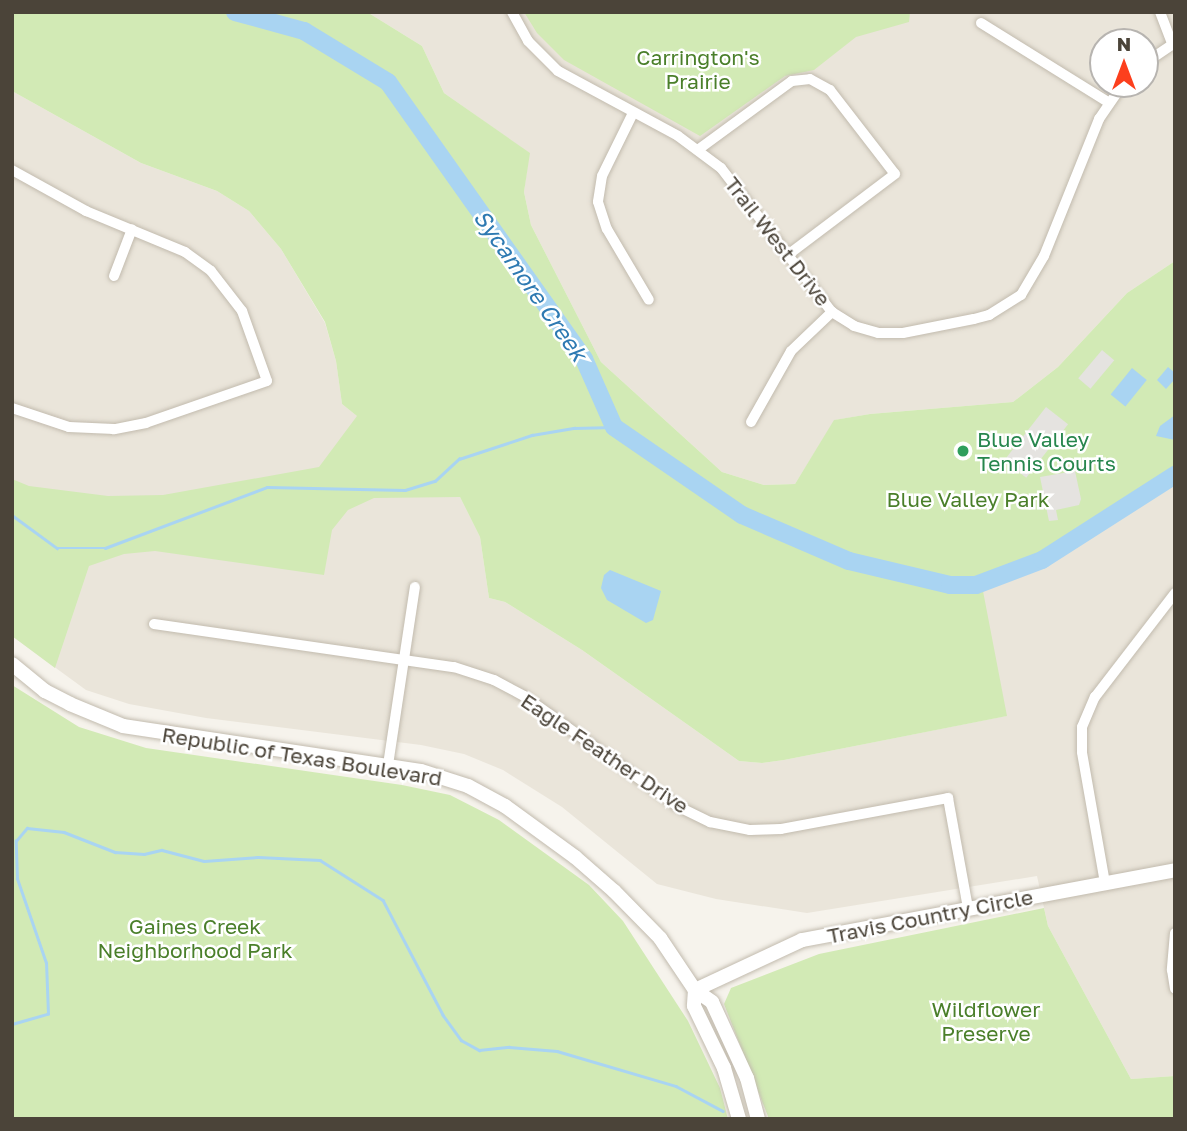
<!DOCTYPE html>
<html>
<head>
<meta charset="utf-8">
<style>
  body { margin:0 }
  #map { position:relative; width:1187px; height:1131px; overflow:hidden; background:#f6f3ec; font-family:"Golos Text",sans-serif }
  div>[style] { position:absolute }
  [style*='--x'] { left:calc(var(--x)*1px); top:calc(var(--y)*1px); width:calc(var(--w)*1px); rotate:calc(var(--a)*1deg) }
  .residential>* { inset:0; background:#eae5da }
  .green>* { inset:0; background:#d2eab5 }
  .parking>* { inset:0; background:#e5e3e0; transform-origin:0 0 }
  .water>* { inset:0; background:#a9d4f2; transform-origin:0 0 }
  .stream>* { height:2.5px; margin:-1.25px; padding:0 1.25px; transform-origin:1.25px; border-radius:1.25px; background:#a9d4f2 }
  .river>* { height:18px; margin:-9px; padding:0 9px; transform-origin:9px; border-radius:9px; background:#a9d4f2 }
  .roads { filter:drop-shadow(0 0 2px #c2bbae) drop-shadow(0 0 2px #c2bbae) }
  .minor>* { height:10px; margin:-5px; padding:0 5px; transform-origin:5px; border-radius:5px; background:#fff }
  .tertiary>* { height:14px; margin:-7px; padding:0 7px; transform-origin:7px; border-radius:7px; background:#fff }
  .dots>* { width:19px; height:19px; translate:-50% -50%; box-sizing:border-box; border:4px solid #fff; border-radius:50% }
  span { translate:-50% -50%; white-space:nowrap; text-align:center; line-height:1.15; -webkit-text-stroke:5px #fff; paint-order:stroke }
  .park-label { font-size:21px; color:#4a7f2a }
  .street-label { font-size:21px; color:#4b4439 }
  .leisure-label { font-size:21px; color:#27864d }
  .left { translate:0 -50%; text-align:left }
  .water-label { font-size:23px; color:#2e7ab2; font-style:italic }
  .frame { position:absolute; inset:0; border:14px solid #4b4439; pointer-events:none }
  .north { position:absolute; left:1089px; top:28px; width:70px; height:70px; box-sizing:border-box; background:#fff; border:2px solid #b7b4b0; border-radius:50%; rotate:0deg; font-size:19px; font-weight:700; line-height:28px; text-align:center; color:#4b4439 }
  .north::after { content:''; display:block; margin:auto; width:24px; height:32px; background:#fc3f1d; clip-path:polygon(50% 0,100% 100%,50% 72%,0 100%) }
</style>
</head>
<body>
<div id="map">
  <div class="residential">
    <div style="clip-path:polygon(evenodd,367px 12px,1175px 12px,1175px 261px,1127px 293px,1058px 367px,1013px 402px,870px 414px,835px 420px,795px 484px,764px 485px,722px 472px,601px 362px,531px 225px,524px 192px,529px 153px,444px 93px,422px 46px,367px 12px,1103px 42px,1145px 42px,1145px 84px,1103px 84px,1103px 42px)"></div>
    <div style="clip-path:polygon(12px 91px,141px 163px,217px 191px,249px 211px,281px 249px,325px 323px,336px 361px,342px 404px,460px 497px,480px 537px,489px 598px,505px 602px,582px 650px,739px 761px,762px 763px,784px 760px,1006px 716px,982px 591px,1061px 556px,1175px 483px,1175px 1076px,1131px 1079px,1048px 926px,1037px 876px,807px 913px,716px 899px,657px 884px,562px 807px,503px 770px,464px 754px,421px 745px,206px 718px,129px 704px,86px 690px,12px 636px)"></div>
  </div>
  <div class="green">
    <div style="clip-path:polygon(12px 12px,367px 12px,422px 46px,444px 93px,530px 153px,524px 192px,531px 225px,601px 362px,722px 472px,764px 485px,795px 484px,834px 420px,870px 414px,1013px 402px,1058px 367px,1127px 293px,1175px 261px,1175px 483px,1061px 556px,983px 591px,1007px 716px,784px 760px,762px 763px,739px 761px,582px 650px,505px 602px,489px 598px,480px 537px,460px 497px,374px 498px,348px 510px,332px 530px,324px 575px,155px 551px,124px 554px,89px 566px,55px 668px,12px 636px,12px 479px,29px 486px,108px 496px,163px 495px,319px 467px,357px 416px,342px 404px,336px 361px,325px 322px,281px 249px,249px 211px,217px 191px,141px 163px,12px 91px)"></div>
    <div style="clip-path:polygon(524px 12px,910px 12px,909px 22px,856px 37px,814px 70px,785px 76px,700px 136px,564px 60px,537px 33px)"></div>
    <div style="clip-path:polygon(12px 685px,79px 727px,146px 748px,402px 785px,450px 795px,499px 820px,589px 885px,623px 921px,688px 1021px,720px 1088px,728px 1119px,12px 1119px)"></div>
    <div style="clip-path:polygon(1044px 908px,1048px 926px,1131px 1079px,1175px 1076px,1175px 1119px,769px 1119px,724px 1004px,731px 988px,819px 954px)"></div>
  </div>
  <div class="parking">
    <div style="left:1102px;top:350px;width:16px;height:37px;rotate:40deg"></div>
    <div style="left:1046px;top:407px;width:28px;height:68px;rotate:38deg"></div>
    <div style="clip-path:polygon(1075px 471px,1081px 499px,1079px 505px,1056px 510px,1058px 520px,1049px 521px,1040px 477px)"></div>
  </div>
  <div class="water">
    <div style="clip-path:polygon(1168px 367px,1175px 373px,1175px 379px,1166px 389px,1157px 380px)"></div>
    <div style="left:1132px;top:368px;width:19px;height:34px;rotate:39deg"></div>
    <div style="clip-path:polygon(1175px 415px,1175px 440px,1156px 436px,1160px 426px)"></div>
    <div style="clip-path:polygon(610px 570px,661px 591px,653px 620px,646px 623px,607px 600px,601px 588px,604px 575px)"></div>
  </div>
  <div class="stream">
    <div style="--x:12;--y:515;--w:56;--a:36.3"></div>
    <div style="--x:57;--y:548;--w:48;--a:0"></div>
    <div style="--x:105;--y:548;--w:173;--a:-20.6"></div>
    <div style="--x:267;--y:487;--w:138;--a:1.2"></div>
    <div style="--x:405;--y:490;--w:31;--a:-17"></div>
    <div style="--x:435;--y:481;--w:33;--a:-43"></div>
    <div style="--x:459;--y:459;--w:77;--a:-18.2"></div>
    <div style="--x:532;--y:435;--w:43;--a:-9.5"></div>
    <div style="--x:574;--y:428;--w:40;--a:-1.4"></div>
    <div style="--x:12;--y:1024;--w:37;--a:-16"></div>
    <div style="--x:48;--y:1014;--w:51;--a:-92.2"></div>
    <div style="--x:46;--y:963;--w:89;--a:-109"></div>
    <div style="--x:17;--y:879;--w:38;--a:-92"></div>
    <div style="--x:16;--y:841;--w:17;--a:-50"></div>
    <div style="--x:27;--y:828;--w:37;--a:6"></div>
    <div style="--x:64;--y:832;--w:55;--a:21.4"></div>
    <div style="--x:115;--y:852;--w:29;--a:4"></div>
    <div style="--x:144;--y:854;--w:18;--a:-13"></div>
    <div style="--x:162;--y:850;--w:43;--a:14.7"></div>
    <div style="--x:204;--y:861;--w:54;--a:-4.2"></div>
    <div style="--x:258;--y:857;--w:62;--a:2.8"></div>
    <div style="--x:320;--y:860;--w:75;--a:32.4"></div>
    <div style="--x:383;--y:900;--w:130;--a:62.4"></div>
    <div style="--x:443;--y:1015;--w:31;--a:54"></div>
    <div style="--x:461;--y:1040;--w:21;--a:29"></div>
    <div style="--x:479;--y:1050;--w:30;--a:-6"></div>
    <div style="--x:509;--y:1047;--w:48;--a:4.8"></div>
    <div style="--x:557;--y:1051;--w:124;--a:16.4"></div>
    <div style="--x:676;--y:1086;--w:53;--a:28"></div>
  </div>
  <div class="river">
    <div style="--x:235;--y:12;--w:72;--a:15.4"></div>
    <div style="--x:304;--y:31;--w:98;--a:31.3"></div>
    <div style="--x:388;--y:82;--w:339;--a:54.7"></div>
    <div style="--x:584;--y:359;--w:74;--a:66.2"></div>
    <div style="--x:614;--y:427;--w:155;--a:34.5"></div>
    <div style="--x:742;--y:515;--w:116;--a:23.3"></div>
    <div style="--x:849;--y:561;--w:104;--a:13.4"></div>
    <div style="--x:950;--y:585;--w:26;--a:0"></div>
    <div style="--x:976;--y:585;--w:71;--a:-20.7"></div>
    <div style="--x:1042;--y:560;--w:158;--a:-32.6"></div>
  </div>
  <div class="roads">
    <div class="minor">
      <div style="--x:512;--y:12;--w:33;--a:61"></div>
      <div style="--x:528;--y:41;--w:42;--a:45"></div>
      <div style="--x:558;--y:71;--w:136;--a:28.4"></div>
      <div style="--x:678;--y:136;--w:54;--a:36.7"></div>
      <div style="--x:721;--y:168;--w:182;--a:52.4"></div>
      <div style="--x:832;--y:312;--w:26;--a:32"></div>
      <div style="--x:854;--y:326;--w:25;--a:16"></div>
      <div style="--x:878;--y:333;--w:25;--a:0"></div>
      <div style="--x:903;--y:333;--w:72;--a:-11.2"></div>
      <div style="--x:974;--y:319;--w:16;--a:-15"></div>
      <div style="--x:989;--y:315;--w:38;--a:-32"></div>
      <div style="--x:1021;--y:295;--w:45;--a:-59.5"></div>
      <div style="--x:1044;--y:256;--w:148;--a:-68.1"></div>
      <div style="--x:1099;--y:119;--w:42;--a:-55.6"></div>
      <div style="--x:1160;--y:12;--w:34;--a:69"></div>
      <div style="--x:981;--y:23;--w:150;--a:31.9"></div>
      <div style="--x:1145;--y:63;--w:36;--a:-34"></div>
      <div style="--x:633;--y:113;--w:70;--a:116.2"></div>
      <div style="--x:602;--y:176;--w:26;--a:99"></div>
      <div style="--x:598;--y:202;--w:28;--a:72"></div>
      <div style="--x:607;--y:229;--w:82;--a:59.4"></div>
      <div style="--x:699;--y:149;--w:115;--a:-36.2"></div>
      <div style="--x:792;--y:81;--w:18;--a:-6"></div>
      <div style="--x:810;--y:79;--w:23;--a:29"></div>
      <div style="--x:830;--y:90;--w:106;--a:52.3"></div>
      <div style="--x:895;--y:174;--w:134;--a:142.9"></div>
      <div style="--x:12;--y:170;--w:85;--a:29"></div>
      <div style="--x:86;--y:211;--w:107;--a:22.5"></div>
      <div style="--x:185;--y:252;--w:32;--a:36"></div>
      <div style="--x:211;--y:271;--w:51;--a:52.2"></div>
      <div style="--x:242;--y:311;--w:74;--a:70.3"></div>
      <div style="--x:267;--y:381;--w:128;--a:160.9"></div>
      <div style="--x:146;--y:423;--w:33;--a:169"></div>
      <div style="--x:114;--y:429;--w:45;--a:-177.5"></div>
      <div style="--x:69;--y:427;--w:60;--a:-161.6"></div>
      <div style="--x:114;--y:276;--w:50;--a:-69"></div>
      <div style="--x:751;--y:422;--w:81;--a:-60.6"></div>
      <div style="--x:791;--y:351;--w:57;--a:-43.6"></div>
      <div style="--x:154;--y:624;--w:303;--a:8.2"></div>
      <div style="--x:454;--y:667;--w:42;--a:18"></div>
      <div style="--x:494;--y:680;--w:34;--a:28"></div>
      <div style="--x:524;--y:696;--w:188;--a:35.7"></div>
      <div style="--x:677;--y:806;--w:37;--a:26"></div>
      <div style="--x:710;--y:822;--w:41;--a:11.3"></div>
      <div style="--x:750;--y:830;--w:31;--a:-2"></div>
      <div style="--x:781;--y:829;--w:170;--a:-10.5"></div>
      <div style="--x:948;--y:798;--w:112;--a:79.7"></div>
      <div style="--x:388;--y:765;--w:180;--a:-81.4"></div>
      <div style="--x:1105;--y:883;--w:133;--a:-100"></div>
      <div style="--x:1082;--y:752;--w:25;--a:-90"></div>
      <div style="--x:1082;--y:727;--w:33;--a:-67"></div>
      <div style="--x:1095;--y:697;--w:131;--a:-52.4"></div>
      <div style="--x:1175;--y:933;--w:37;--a:95"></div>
      <div style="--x:1172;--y:970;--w:19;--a:81"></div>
    </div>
    <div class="tertiary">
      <div style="--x:12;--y:664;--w:43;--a:39.3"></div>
      <div style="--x:45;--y:691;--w:28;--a:27"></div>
      <div style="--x:70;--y:704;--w:57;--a:22.5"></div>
      <div style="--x:123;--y:726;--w:301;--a:8.6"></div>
      <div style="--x:421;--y:771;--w:49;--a:17.7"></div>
      <div style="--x:468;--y:786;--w:42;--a:28.4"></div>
      <div style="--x:505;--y:806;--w:87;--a:36.1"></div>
      <div style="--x:575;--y:857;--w:52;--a:41.1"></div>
      <div style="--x:614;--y:891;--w:66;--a:45.6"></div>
      <div style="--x:660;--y:938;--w:63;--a:56.1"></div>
      <div style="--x:695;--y:990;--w:21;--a:35"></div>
      <div style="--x:712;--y:1002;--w:84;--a:65.3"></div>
      <div style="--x:747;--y:1078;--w:42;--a:75"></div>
      <div style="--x:695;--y:990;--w:118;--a:-25"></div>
      <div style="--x:802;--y:940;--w:380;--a:-10.6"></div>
      <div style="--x:695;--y:990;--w:16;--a:94"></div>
      <div style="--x:694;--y:1006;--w:69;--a:64.2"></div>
      <div style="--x:724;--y:1068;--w:53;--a:73.6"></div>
    </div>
  </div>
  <div class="dots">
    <div style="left:963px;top:451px;background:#2e9e5b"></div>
  </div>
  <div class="park-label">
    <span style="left:698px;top:69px">Carrington's<br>Prairie</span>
    <span style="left:968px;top:499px">Blue Valley Park</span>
    <span style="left:195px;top:938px">Gaines Creek<br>Neighborhood Park</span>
    <span style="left:986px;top:1021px">Wildflower<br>Preserve</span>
  </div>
  <div class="street-label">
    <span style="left:778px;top:241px;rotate:52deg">Trail West Drive</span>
    <span style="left:605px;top:753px;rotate:34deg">Eagle Feather Drive</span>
    <span style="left:302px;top:756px;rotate:9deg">Republic of Texas Boulevard</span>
    <span style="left:930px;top:916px;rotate:-11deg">Travis Country Circle</span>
  </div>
  <div class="leisure-label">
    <span class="left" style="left:977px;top:451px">Blue Valley<br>Tennis Courts</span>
  </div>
  <div class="water-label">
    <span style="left:531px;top:285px;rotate:55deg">Sycamore Creek</span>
  </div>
  <div class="frame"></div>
  <div class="north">N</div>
</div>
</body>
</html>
